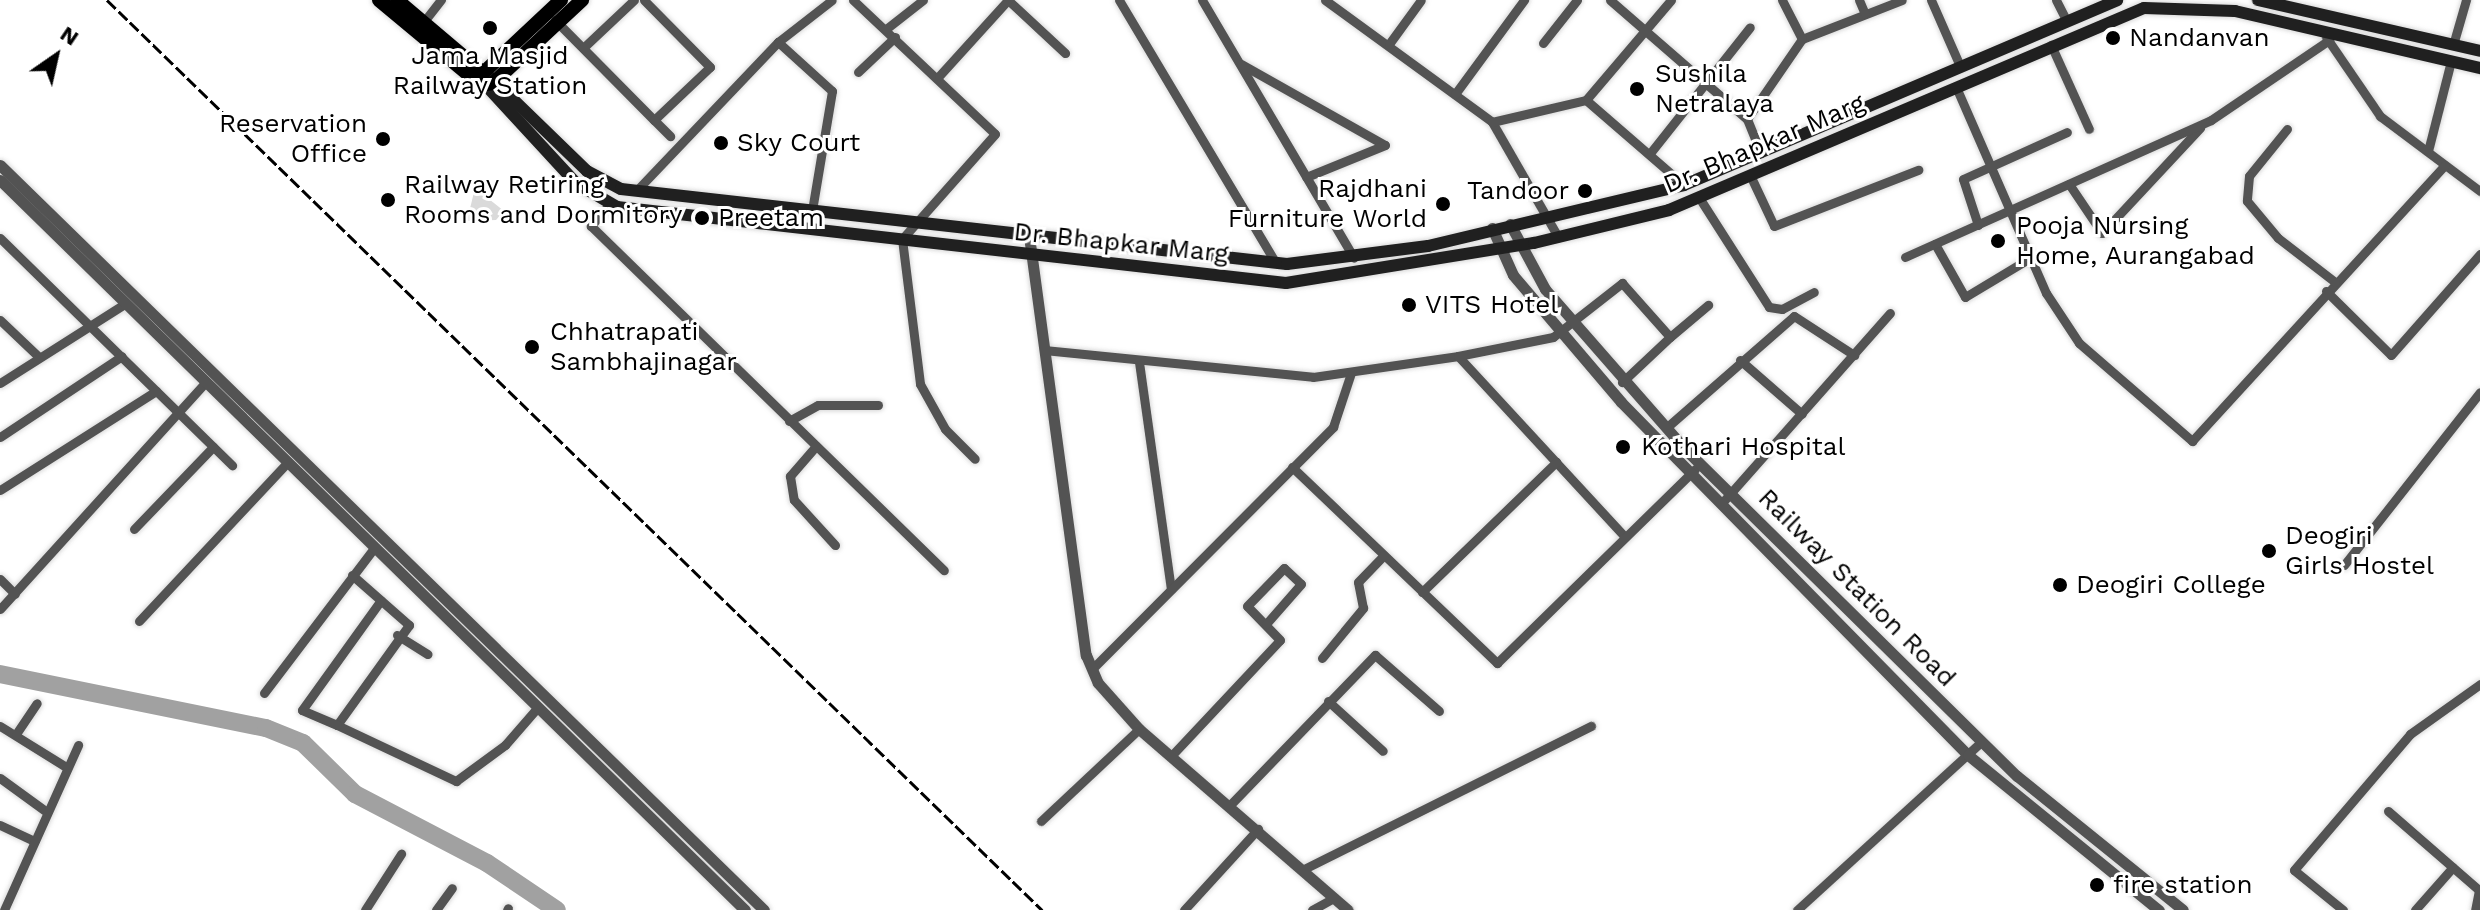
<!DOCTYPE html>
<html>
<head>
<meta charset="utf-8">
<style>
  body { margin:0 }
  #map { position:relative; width:2480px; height:910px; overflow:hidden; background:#fff; font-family:"Work Sans",sans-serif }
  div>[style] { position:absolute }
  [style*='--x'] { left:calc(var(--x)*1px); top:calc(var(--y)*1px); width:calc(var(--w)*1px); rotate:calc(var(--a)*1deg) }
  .green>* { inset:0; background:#dadada }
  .river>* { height:18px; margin:-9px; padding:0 9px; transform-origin:9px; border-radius:9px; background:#a1a1a1 }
  .roads { filter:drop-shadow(0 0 2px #dbdbdb) drop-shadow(0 0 2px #dbdbdb) }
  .minor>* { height:9px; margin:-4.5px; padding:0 4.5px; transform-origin:4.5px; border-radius:4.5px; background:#535353 }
  .tertiary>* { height:11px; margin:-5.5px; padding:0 5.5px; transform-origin:5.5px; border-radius:5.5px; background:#535353 }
  .secondary>* { height:12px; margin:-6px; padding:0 6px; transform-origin:6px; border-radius:6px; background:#202020 }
  .primary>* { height:14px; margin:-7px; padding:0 7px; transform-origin:7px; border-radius:7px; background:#000 }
  .rail>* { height:3px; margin-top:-1.5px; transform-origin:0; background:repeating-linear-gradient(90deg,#000 0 12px,transparent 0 16px) }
  .dots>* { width:22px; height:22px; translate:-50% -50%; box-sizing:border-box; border:4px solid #fff; border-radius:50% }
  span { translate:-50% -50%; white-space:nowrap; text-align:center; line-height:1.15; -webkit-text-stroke:6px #fff; paint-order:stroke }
  .poi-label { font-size:26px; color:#000 }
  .left { translate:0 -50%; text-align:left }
  .right { translate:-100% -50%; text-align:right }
  .street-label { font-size:26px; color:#000 }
  .north { position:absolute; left:16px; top:16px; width:80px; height:80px; -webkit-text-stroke:6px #fff; paint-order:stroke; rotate:34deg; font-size:22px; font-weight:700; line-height:32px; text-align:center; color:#000 }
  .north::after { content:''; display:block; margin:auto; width:28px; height:36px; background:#000; clip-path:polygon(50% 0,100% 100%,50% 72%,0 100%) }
</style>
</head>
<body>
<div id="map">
  <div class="green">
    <div style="clip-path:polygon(475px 188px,504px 211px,496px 220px,467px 221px)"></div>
  </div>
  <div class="river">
    <div style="--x:0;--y:674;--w:271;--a:11.5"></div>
    <div style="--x:266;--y:728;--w:40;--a:22"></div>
    <div style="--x:303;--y:743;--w:73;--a:44.4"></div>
    <div style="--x:355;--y:794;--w:149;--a:27.6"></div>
    <div style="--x:487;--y:863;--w:84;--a:33.9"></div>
  </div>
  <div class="roads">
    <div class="minor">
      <div style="--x:853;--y:0;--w:195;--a:43.3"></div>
      <div style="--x:995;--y:134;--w:140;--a:131.5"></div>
      <div style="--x:902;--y:239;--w:146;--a:82.9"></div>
      <div style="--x:920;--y:384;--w:51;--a:60.9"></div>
      <div style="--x:945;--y:429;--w:42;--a:45"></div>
      <div style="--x:1008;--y:0;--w:78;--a:42.9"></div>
      <div style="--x:1119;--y:0;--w:306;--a:59.2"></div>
      <div style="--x:1202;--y:0;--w:299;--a:59.5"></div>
      <div style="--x:1325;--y:0;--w:207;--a:36.1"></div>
      <div style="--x:1492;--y:122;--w:133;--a:60.1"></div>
      <div style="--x:1610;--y:0;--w:181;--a:41"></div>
      <div style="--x:1747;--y:119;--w:37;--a:68"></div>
      <div style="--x:1671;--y:0;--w:131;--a:130.4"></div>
      <div style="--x:1586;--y:100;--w:130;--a:40.9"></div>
      <div style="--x:1782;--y:0;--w:44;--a:62.9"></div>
      <div style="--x:1802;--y:39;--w:107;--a:-21.3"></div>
      <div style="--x:1859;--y:0;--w:15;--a:67"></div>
      <div style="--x:1931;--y:0;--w:72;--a:66.3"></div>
      <div style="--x:2056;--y:0;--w:22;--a:63"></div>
      <div style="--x:555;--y:20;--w:141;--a:45.3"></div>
      <div style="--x:654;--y:120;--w:77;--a:-43.4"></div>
      <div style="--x:710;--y:67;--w:94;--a:-134.6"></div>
      <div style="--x:422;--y:24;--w:31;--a:-52"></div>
      <div style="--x:886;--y:29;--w:47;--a:-38.1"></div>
      <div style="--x:2326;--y:37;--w:96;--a:55.6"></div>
      <div style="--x:2380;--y:116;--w:125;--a:36.9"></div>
      <div style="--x:778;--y:42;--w:73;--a:42.2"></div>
      <div style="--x:832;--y:91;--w:121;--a:99.5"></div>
      <div style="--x:1543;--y:43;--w:55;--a:-51.7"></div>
      <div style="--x:1389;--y:44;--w:54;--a:-54"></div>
      <div style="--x:2051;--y:45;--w:92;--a:65.7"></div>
      <div style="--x:2453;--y:45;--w:47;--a:-73.9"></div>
      <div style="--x:583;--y:48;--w:70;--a:-43.3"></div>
      <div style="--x:1241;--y:64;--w:165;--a:29.4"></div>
      <div style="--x:1385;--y:145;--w:85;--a:157.9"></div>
      <div style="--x:858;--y:72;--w:51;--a:-43.4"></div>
      <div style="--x:939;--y:76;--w:103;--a:-47.8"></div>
      <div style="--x:1956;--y:87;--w:225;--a:66.4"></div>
      <div style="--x:2046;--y:293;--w:60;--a:56.6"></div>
      <div style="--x:2079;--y:343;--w:150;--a:40.9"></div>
      <div style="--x:2192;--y:441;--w:374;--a:-47.5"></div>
      <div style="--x:1455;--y:94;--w:117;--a:-53.7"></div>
      <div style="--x:1747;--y:119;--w:97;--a:-55.5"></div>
      <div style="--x:654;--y:120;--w:23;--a:45"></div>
      <div style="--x:1492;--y:122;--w:97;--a:-13.2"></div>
      <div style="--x:2287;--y:129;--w:60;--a:129"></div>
      <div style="--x:2249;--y:176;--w:25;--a:95"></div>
      <div style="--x:2247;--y:201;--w:48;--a:50"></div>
      <div style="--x:2278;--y:238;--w:72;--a:37.7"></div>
      <div style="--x:2428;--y:151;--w:93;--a:-75.7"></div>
      <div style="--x:1651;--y:152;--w:159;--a:-51.6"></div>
      <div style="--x:1750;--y:175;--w:56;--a:64.8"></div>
      <div style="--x:1774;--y:226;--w:155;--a:-21.3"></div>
      <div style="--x:2069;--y:184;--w:59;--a:56"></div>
      <div style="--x:2102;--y:233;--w:144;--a:-47"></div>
      <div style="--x:636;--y:191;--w:206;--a:-46.4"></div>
      <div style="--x:778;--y:42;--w:68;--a:-37.9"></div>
      <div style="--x:1700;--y:199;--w:128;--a:57.4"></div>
      <div style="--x:1769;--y:307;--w:13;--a:9"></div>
      <div style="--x:1782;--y:309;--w:36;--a:-28"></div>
      <div style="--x:609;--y:205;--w:28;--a:131"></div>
      <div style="--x:591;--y:226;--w:493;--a:44.3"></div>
      <div style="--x:1978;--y:225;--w:48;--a:-108.1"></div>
      <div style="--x:1963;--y:179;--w:114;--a:-24.3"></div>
      <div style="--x:0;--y:238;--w:325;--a:44.4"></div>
      <div style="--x:1935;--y:244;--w:61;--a:60.5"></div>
      <div style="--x:1965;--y:297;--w:76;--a:-31"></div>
      <div style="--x:1905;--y:257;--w:335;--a:-24.1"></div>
      <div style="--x:2211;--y:120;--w:143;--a:-34.1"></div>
      <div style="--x:2326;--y:291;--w:91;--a:44.6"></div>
      <div style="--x:2391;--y:355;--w:135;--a:-48.6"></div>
      <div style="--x:0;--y:320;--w:54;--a:43.5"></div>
      <div style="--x:1670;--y:337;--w:50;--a:-40.1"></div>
      <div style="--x:1044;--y:350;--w:270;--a:5.7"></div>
      <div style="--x:1313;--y:377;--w:147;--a:-8.2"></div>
      <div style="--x:1458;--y:356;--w:246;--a:47.3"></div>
      <div style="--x:1458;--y:356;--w:97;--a:-11.3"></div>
      <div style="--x:1553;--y:337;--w:88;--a:-38"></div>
      <div style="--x:1622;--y:283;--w:72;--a:48.4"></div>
      <div style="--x:1670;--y:337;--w:66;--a:136.8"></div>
      <div style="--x:1740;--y:360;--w:82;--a:41.1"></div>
      <div style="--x:1139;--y:362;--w:229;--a:82"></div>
      <div style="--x:0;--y:383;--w:149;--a:-32.4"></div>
      <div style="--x:789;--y:421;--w:33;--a:-29"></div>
      <div style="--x:818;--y:405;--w:60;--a:0"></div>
      <div style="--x:1666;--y:428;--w:170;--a:-41.2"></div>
      <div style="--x:1794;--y:316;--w:72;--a:33"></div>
      <div style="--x:0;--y:437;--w:146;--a:-33.6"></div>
      <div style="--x:816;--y:446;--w:40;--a:131"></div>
      <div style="--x:790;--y:476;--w:24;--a:81"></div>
      <div style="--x:794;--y:500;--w:61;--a:47.7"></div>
      <div style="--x:1292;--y:467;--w:284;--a:43.7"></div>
      <div style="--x:1497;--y:663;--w:277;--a:-44.4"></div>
      <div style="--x:0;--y:490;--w:185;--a:-32.4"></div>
      <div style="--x:1721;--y:504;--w:255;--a:-48.5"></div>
      <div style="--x:134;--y:529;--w:114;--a:-46.1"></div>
      <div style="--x:2344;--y:565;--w:220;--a:-51.8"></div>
      <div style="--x:352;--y:575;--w:76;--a:41.3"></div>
      <div style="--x:409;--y:625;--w:123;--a:125.8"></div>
      <div style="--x:337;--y:725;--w:132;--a:25.2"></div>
      <div style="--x:456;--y:781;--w:61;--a:-36.3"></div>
      <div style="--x:505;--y:745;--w:50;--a:-49"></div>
      <div style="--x:0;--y:579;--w:21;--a:45"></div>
      <div style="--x:1422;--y:592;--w:187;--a:-44.1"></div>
      <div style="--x:0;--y:609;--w:307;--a:-47.8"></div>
      <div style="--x:139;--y:621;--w:218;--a:-46.9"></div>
      <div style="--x:397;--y:635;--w:36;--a:32"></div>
      <div style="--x:1322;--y:658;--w:65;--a:-50.6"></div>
      <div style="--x:1363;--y:608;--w:26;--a:-101"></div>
      <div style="--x:1358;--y:582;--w:37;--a:-46"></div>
      <div style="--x:1092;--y:669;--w:342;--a:-45.1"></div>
      <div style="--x:1333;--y:427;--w:57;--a:-71.6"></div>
      <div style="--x:264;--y:693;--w:183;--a:-52.8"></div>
      <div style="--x:1328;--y:701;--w:74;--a:42.3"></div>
      <div style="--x:337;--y:725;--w:38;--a:-157"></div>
      <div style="--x:302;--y:710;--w:135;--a:-54.3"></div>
      <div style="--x:0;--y:726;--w:78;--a:31.8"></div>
      <div style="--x:16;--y:734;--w:37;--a:-56"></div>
      <div style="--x:1173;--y:754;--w:156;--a:-46.8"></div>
      <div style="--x:1280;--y:640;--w:47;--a:-134.1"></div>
      <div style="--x:1247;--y:606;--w:53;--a:-45.8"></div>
      <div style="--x:1284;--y:568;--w:23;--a:43"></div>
      <div style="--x:1301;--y:584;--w:53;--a:131.2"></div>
      <div style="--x:0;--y:778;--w:54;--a:36"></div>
      <div style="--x:1230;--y:805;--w:209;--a:-46"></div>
      <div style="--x:1375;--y:655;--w:85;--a:41.2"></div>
      <div style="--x:2388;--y:811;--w:121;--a:41"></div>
      <div style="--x:2479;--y:890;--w:20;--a:101"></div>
      <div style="--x:1041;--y:821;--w:134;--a:-43.2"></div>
      <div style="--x:0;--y:825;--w:38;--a:25"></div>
      <div style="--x:1302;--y:870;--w:323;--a:-26.5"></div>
      <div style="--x:4;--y:910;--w:181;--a:-65.8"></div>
      <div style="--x:365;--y:910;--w:67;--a:-57.3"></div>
      <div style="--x:436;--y:910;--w:27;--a:-54"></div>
      <div style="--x:507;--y:910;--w:2;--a:-63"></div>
      <div style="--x:1184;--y:910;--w:110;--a:-47.6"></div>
      <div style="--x:1312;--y:910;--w:25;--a:-29"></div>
      <div style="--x:1797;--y:910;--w:249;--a:-42.4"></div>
      <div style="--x:2343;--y:910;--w:63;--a:-140.8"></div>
      <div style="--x:2294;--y:870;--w:179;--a:-49.5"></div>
      <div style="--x:2410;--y:734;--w:86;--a:-35.5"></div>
      <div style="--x:2415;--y:910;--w:57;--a:-48.5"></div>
    </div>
    <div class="tertiary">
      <div style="--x:0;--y:165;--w:1067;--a:44.28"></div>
      <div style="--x:0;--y:180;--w:1043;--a:44.42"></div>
      <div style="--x:1510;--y:224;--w:74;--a:61.7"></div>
      <div style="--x:1545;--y:289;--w:213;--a:48.8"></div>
      <div style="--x:1685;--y:449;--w:466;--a:44.6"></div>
      <div style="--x:2017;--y:776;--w:213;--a:38.9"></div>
      <div style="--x:1492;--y:228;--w:51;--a:65.9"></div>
      <div style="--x:1513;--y:275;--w:167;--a:49.6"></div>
      <div style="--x:1621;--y:402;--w:495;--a:45.5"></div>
      <div style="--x:1968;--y:755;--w:246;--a:39.1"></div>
      <div style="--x:1029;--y:236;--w:423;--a:82.3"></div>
      <div style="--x:1086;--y:655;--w:30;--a:67"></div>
      <div style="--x:1098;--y:683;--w:62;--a:48.3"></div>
      <div style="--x:1139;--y:729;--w:276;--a:40.9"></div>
    </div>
    <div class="secondary">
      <div style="--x:2258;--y:0;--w:228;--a:12.9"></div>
      <div style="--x:490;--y:77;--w:135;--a:44.1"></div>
      <div style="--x:587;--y:171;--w:38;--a:28"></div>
      <div style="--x:621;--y:189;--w:670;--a:6.43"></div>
      <div style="--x:1287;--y:264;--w:142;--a:-7.3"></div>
      <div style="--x:1428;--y:246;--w:263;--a:-13.4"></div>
      <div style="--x:1684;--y:185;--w:471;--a:-23.1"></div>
      <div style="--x:479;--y:78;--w:143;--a:47.3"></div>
      <div style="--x:576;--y:183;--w:48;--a:30.3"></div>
      <div style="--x:617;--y:207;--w:673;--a:6.48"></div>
      <div style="--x:1286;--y:283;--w:251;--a:-9.2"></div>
      <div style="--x:1534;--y:243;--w:139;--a:-13.7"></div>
      <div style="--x:1669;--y:210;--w:516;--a:-23.04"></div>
      <div style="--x:2144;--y:8;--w:91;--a:1.9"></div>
      <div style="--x:2235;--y:11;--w:252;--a:13.1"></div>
    </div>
    <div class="primary">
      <div style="--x:379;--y:0;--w:133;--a:39.8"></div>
      <div style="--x:481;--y:85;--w:12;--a:-9"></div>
      <div style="--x:493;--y:83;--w:122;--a:-43"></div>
      <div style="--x:397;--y:0;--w:113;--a:40.3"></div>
      <div style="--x:483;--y:73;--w:107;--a:-43.1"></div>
    </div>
  </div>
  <div class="rail">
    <div style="--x:107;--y:0;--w:1305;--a:44.22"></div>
  </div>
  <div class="dots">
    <div style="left:490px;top:28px;background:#000"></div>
    <div style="left:2113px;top:38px;background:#000"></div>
    <div style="left:1637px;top:89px;background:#000"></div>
    <div style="left:383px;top:139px;background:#000"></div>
    <div style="left:721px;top:143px;background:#000"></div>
    <div style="left:1585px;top:191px;background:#000"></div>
    <div style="left:388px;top:200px;background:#000"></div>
    <div style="left:1443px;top:204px;background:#000"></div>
    <div style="left:702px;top:218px;background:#000"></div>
    <div style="left:1998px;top:241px;background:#000"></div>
    <div style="left:1409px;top:305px;background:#000"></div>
    <div style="left:532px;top:347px;background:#000"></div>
    <div style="left:1623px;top:447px;background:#000"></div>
    <div style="left:2269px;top:551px;background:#000"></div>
    <div style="left:2060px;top:585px;background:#000"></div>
    <div style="left:2097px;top:885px;background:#000"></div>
  </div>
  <div class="poi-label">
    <span class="left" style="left:2129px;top:38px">Nandanvan</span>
    <span style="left:490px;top:71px">Jama Masjid<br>Railway Station</span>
    <span class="left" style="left:1655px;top:89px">Sushila<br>Netralaya</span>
    <span class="right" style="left:367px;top:139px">Reservation<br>Office</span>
    <span class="left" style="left:737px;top:143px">Sky Court</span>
    <span class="left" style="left:404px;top:200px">Railway Retiring<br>Rooms and Dormitory</span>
    <span class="right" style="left:1427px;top:204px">Rajdhani<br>Furniture World</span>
    <span class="right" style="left:1569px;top:191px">Tandoor</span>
    <span class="left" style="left:718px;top:218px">Preetam</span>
    <span class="left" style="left:2016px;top:241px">Pooja Nursing<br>Home, Aurangabad</span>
    <span class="left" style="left:1425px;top:305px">VITS Hotel</span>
    <span class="left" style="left:550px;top:347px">Chhatrapati<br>Sambhajinagar</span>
    <span class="left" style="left:1641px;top:447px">Kothari Hospital</span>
    <span class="left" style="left:2285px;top:551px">Deogiri<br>Girls Hostel</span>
    <span class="left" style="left:2076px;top:585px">Deogiri College</span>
    <span class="left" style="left:2113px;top:885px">fire station</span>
  </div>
  <div class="street-label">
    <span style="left:1764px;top:144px;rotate:-23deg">Dr. Bhapkar Marg</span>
    <span style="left:1121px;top:243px;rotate:6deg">Dr. Bhapkar Marg</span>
    <span style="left:1857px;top:588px;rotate:45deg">Railway Station Road</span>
  </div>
  <div class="north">N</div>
</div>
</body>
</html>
